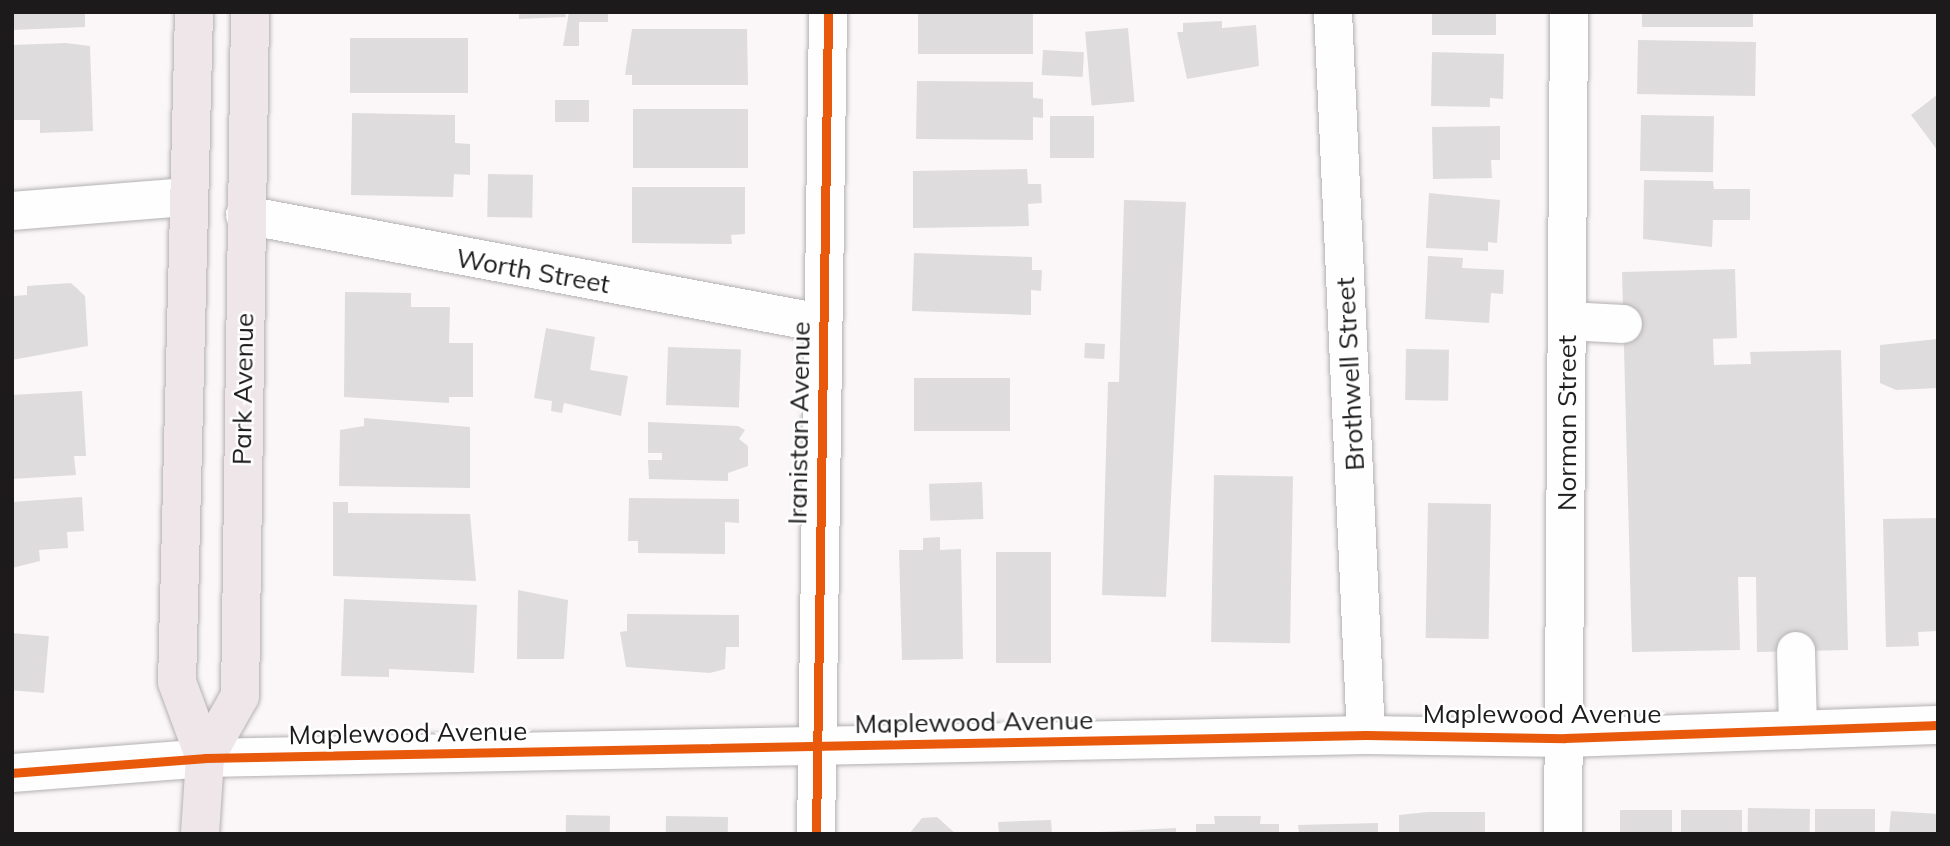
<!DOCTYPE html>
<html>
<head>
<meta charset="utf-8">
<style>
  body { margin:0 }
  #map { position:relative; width:1950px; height:846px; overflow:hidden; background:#fbf7f9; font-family:Mulish,sans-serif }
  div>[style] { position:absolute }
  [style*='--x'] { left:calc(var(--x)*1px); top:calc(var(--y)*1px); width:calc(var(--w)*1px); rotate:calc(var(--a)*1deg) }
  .building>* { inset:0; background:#dedcdd; transform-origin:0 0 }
  .roads { filter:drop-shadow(0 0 2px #b4b1b2) drop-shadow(0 0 2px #b4b1b2) }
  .minor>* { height:38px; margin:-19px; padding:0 19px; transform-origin:19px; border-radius:19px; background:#fefefe }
  .major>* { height:38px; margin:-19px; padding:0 19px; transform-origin:19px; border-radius:19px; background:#eee6e8 }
  .cycleway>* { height:9px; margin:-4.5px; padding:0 4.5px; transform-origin:4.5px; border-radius:4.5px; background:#e8590c }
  span { translate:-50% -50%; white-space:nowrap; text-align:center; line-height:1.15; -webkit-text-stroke:5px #fff; paint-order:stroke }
  .street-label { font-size:26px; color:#1c1a1b }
  .frame { position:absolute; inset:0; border:14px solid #1c1a1b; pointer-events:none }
</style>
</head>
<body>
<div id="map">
  <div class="building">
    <div style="clip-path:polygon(12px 12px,85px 12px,85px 27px,12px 30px)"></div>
    <div style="clip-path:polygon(519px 12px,565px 12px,566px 17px,519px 19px)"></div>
    <div style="clip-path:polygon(569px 12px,608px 12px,608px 22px,579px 22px,579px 46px,563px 46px)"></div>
    <div style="left:918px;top:12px;width:115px;height:42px"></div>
    <div style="left:1432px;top:12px;width:64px;height:23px"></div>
    <div style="left:1642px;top:12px;width:111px;height:15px"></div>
    <div style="clip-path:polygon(1222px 21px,1222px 28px,1256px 25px,1259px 66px,1187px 79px,1177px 32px,1183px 32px,1183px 23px)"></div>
    <div style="left:1128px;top:28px;width:74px;height:43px;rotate:85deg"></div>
    <div style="clip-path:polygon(632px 29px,747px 29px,748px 85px,632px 85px,632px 75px,625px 75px)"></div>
    <div style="left:350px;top:38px;width:118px;height:55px"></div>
    <div style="left:1638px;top:40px;width:118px;height:54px;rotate:1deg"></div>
    <div style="clip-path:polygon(66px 43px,90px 46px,93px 131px,40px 133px,40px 120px,12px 120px,12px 45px)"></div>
    <div style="left:1043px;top:50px;width:41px;height:25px;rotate:3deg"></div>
    <div style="clip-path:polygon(1432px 52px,1504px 54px,1503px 99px,1490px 98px,1490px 107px,1431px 106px)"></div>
    <div style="clip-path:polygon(917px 81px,1033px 82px,1033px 98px,1043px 99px,1043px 118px,1033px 117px,1033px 140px,916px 139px)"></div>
    <div style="clip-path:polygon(1938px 94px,1938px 151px,1911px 115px)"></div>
    <div style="left:555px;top:100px;width:34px;height:22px"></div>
    <div style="left:633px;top:109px;width:115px;height:59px"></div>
    <div style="clip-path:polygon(352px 113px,455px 115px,455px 143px,470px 144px,470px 175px,454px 174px,453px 197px,351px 195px)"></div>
    <div style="left:1641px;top:115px;width:73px;height:56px;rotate:1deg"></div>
    <div style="left:1094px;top:116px;width:42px;height:44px;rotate:90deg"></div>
    <div style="clip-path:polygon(1500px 126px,1500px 160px,1491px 160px,1492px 178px,1433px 179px,1432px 127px)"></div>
    <div style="clip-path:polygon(1027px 169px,1028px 184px,1041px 184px,1042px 203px,1028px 204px,1029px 226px,913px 228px,913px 171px)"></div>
    <div style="left:488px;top:174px;width:45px;height:43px;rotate:1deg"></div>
    <div style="clip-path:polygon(1644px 180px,1713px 181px,1714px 189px,1750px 189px,1750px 220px,1713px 220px,1712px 247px,1643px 239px)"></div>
    <div style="clip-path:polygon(632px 187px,745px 187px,745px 234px,731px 235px,732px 244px,632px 243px)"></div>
    <div style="clip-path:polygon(1429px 193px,1500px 200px,1497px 243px,1488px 242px,1488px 251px,1426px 248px)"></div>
    <div style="clip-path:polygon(1124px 200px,1186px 202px,1166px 597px,1102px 595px,1108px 382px,1119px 382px)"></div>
    <div style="clip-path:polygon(914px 253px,1032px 257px,1032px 270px,1042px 270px,1041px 291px,1031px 290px,1031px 315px,912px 311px)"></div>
    <div style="clip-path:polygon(1428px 256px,1463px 258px,1462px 268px,1504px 270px,1503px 294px,1491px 293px,1489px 323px,1425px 319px)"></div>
    <div style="clip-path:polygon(1735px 269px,1737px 338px,1713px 339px,1714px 365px,1751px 364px,1750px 352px,1841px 350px,1848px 650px,1757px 652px,1756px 577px,1738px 577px,1740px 650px,1632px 652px,1622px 272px)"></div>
    <div style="clip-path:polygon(71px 283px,85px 296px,88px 346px,12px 360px,12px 296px,27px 295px,27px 286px)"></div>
    <div style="clip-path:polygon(345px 292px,411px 293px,411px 307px,450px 307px,449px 343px,473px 343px,473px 397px,449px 397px,449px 403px,344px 397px)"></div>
    <div style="clip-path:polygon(546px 328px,595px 337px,590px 370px,628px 376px,621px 416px,564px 403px,562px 413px,551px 411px,552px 401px,534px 398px)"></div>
    <div style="clip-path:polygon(1938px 339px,1938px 388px,1896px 390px,1880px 383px,1880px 345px)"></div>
    <div style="left:1085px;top:343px;width:20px;height:15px;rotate:3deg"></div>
    <div style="left:668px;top:347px;width:73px;height:58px;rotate:2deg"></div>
    <div style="left:1406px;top:349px;width:43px;height:51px;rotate:1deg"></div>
    <div style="left:1010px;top:378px;width:53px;height:96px;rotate:90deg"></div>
    <div style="clip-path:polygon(82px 391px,86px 456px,74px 456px,76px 475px,12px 479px,12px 395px)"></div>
    <div style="clip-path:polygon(364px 418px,470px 427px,470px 488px,339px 486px,340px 430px,364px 426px)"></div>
    <div style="clip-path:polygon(648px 422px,738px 426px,745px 430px,739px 439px,748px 446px,748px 466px,728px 473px,728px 481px,649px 479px,648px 460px,662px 460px,662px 453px,648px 453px)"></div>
    <div style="left:1214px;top:475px;width:79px;height:167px;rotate:1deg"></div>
    <div style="left:982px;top:482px;width:37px;height:53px;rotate:88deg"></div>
    <div style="clip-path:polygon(82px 497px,84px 531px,67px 532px,68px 548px,39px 550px,40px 561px,12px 568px,12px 502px)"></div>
    <div style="clip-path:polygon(629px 498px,739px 499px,739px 523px,725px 522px,725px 554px,638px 553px,638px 541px,628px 541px)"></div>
    <div style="clip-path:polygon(333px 502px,348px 502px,348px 513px,470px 514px,476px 581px,333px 576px)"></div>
    <div style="left:1428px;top:503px;width:63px;height:135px;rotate:1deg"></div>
    <div style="clip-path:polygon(1938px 518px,1938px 631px,1918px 632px,1919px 646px,1886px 647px,1883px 519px)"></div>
    <div style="clip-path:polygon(940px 537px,940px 550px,961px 549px,963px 659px,902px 660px,899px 550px,923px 550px,923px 538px)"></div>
    <div style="left:996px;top:552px;width:55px;height:111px"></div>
    <div style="clip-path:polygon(518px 590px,568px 600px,564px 659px,517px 659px)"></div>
    <div style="clip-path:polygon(344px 599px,477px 605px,474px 673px,389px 669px,389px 677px,341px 676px)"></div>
    <div style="clip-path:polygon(627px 614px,739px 615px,739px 647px,726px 647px,725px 669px,710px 673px,626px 667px,620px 632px,627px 631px)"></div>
    <div style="left:12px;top:633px;width:37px;height:57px;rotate:5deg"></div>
    <div style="left:1748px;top:808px;width:62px;height:26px;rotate:1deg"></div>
    <div style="left:1815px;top:809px;width:60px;height:25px"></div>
    <div style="left:1620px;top:810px;width:52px;height:24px"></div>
    <div style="left:1681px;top:810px;width:61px;height:24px"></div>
    <div style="clip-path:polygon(1891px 811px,1938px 814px,1938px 834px,1889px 834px)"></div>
    <div style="clip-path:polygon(1428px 812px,1485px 812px,1485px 834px,1399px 834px,1399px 815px)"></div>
    <div style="left:566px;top:815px;width:44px;height:19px;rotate:1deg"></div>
    <div style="left:666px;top:816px;width:62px;height:18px;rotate:1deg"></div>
    <div style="clip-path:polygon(1214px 816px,1261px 816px,1260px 824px,1279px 824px,1279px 834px,1196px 834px,1196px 824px,1215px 824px)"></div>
    <div style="clip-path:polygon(937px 817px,956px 834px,909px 834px,922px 818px)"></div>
    <div style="clip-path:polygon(1051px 820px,1052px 834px,999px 834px,998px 822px)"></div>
    <div style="clip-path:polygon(1378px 823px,1378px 834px,1299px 834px,1298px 825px)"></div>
    <div style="clip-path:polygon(1176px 828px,1176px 834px,1099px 834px,1099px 832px)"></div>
  </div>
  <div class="roads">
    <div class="minor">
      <div style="--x:1333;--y:12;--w:724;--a:87.39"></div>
      <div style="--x:12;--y:211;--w:176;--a:-4.6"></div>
      <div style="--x:245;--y:215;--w:586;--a:10.62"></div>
      <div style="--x:1568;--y:321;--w:55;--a:3.1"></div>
      <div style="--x:1796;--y:651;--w:79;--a:88.5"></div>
      <div style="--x:12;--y:773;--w:194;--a:-4.4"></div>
      <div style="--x:205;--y:758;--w:1161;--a:-1.13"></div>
      <div style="--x:1366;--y:735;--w:199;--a:0.9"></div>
      <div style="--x:1565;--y:738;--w:373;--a:-2"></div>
      <div style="--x:816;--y:834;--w:822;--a:-89.16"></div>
      <div style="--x:1563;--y:834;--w:822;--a:-89.58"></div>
    </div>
    <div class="major">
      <div style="--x:194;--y:12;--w:670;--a:91.45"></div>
      <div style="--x:177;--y:682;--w:81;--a:69.8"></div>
      <div style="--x:205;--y:758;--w:76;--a:93.8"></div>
      <div style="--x:205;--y:758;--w:71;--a:-60.6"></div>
      <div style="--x:240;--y:696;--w:684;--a:-89.16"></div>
    </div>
  </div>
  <div class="cycleway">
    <div style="--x:12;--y:773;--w:194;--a:-4.4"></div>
    <div style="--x:205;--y:758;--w:1161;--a:-1.13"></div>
    <div style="--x:1366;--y:735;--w:199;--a:0.9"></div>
    <div style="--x:1565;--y:738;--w:373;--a:-2"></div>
    <div style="--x:816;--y:834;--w:822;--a:-89.16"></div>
  </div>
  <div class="street-label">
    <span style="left:533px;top:271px;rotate:10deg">Worth Street</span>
    <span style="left:1350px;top:374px;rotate:-93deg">Brothwell Street</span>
    <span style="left:243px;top:389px;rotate:-89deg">Park Avenue</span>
    <span style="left:799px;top:423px;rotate:-89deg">Iranistan Avenue</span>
    <span style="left:1567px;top:423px;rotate:-90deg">Norman Street</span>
    <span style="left:1542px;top:714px">Maplewood Avenue</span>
    <span style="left:974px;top:722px;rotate:-1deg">Maplewood Avenue</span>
    <span style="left:408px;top:733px;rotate:-1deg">Maplewood Avenue</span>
  </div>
  <div class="frame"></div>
</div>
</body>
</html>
